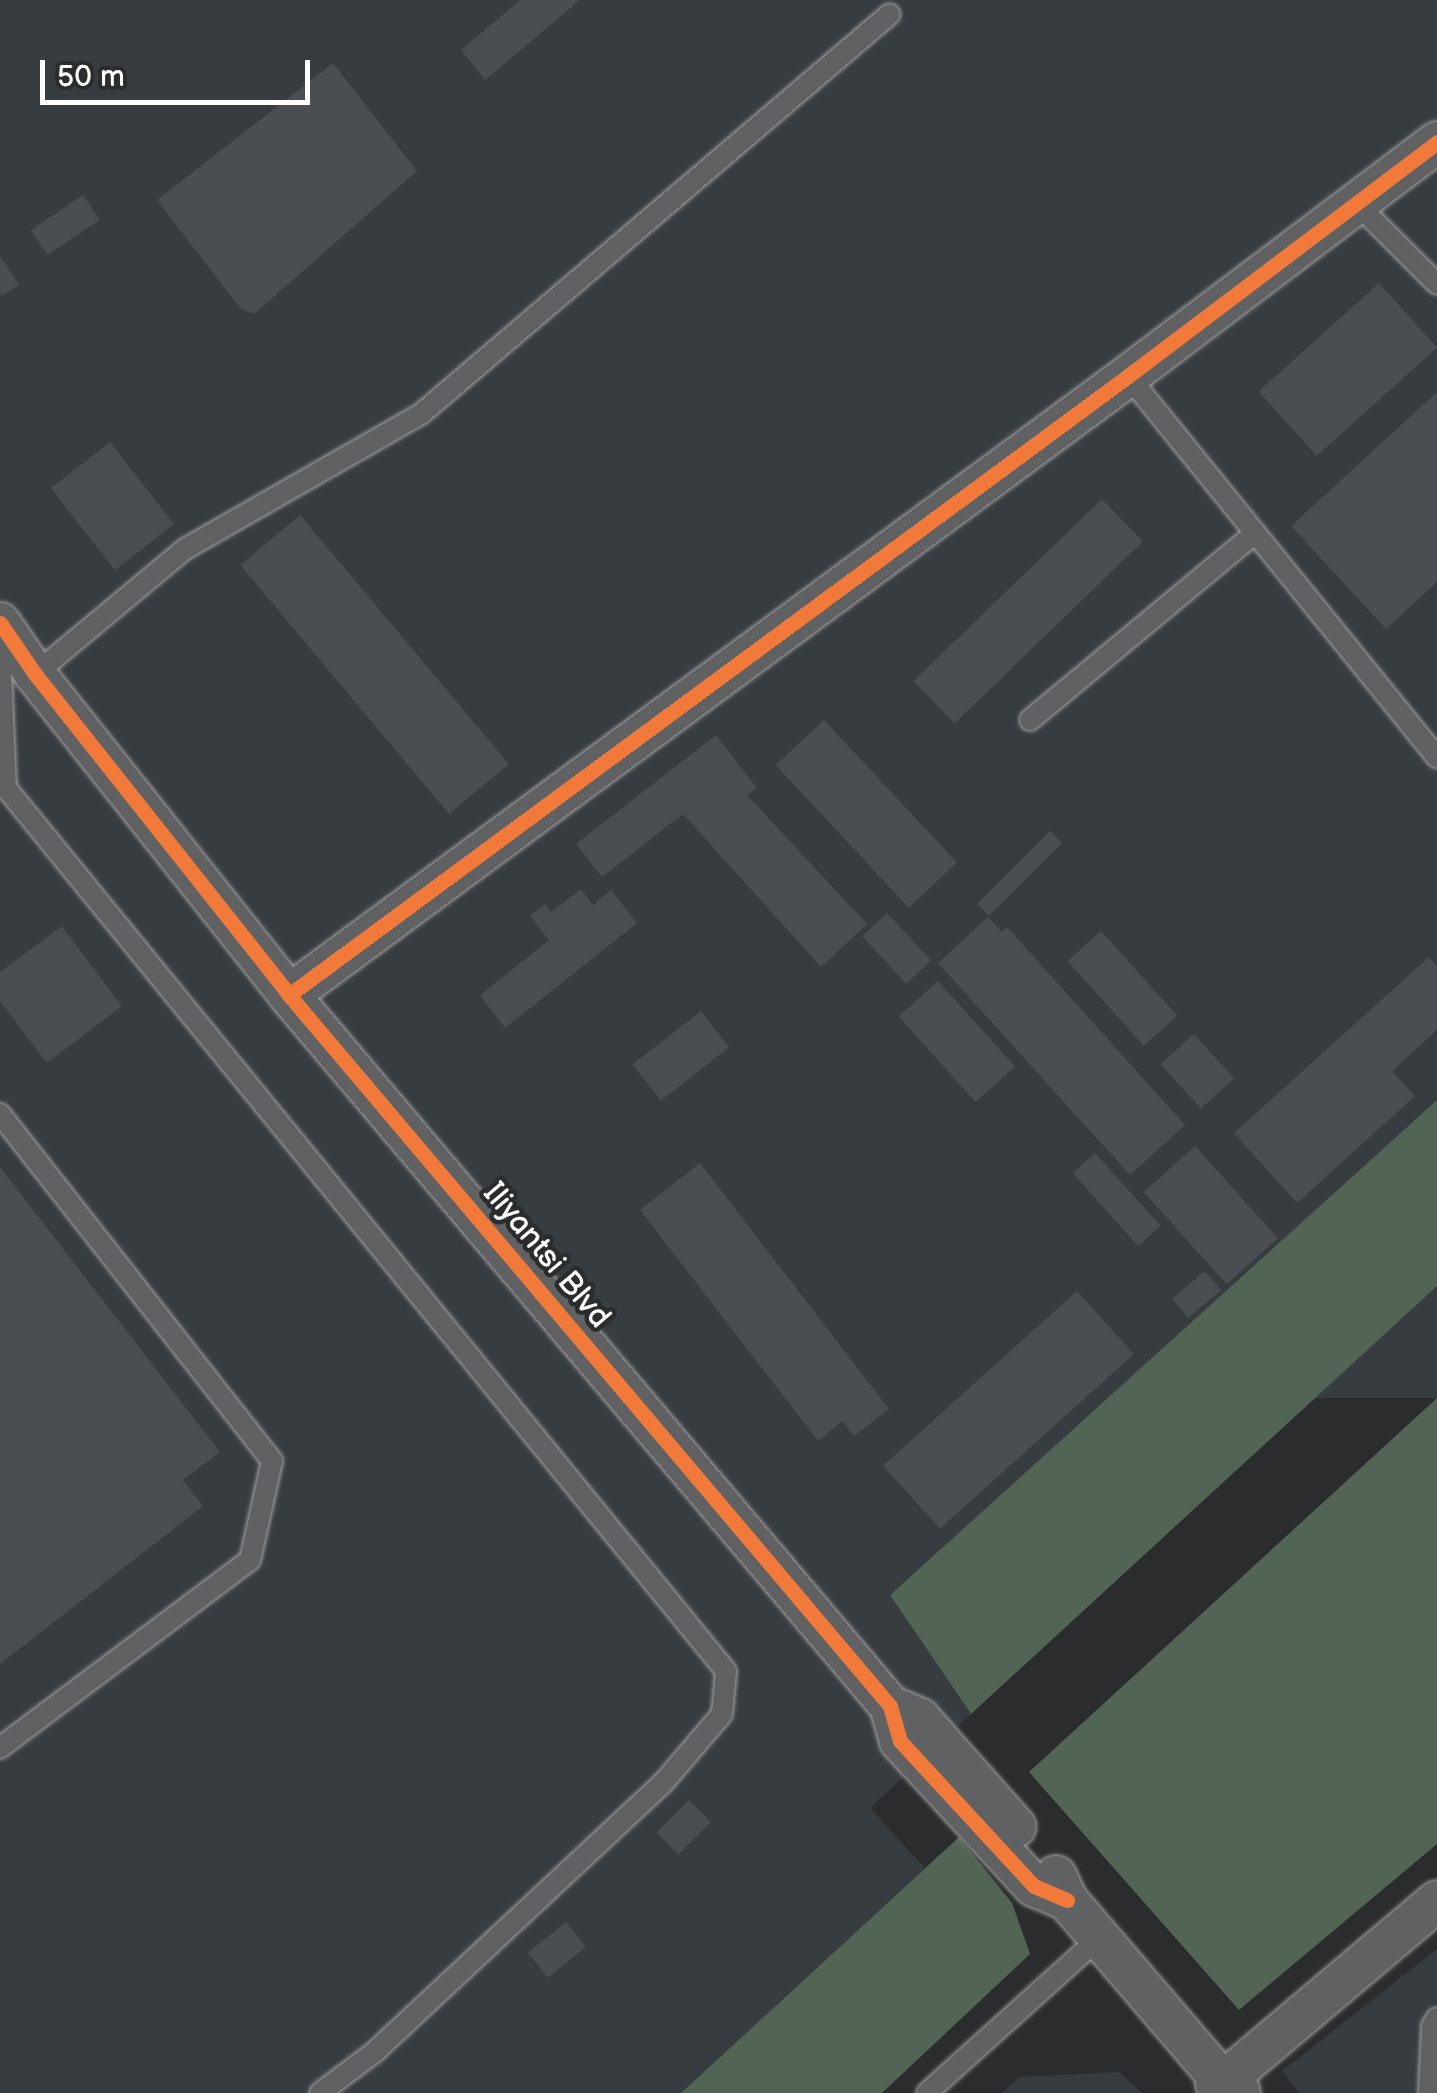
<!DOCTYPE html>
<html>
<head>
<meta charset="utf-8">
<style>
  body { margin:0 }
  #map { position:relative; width:1437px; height:2093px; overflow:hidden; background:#2b2c2d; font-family:"Balsamiq Sans",sans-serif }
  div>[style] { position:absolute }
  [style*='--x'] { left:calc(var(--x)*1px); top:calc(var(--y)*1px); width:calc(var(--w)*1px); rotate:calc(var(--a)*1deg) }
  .built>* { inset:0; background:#373c41; transform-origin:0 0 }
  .green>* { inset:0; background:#526554 }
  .building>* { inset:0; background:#4a4d51; transform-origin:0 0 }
  .roads { filter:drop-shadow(0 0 2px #a0a0a0) drop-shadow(0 0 2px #a0a0a0) }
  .lane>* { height:20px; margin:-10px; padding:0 10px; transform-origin:10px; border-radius:10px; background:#606162 }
  .street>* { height:40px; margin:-20px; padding:0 20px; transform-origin:20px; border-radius:20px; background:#606162 }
  .secondary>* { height:55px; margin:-27.5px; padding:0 27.5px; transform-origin:27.5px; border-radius:27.5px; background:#606162 }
  .cycleway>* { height:15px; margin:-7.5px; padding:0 7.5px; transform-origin:7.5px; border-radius:7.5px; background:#f17a3a }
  span { translate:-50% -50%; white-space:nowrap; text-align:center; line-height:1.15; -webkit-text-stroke:9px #2a2d2e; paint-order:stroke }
  .street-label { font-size:32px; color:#fff }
  .scale { position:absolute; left:40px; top:60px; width:270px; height:45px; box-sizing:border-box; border:5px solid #fff; border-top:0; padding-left:12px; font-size:30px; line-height:35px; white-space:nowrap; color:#fff; -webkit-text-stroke:8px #2a2d2e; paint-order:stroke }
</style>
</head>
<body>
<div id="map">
  <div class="built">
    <div style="clip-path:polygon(0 0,1437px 0,1437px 1100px,890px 1595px,971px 1714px,870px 1808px,925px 1868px,681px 2093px,0 2093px)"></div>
    <div style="left:1437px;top:1286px;width:112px;height:583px;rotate:90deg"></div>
    <div style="clip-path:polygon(1437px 1949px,1437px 2093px,1299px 2093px,1282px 2071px)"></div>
    <div style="clip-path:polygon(1119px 2072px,1142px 2093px,1002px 2093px,1019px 2077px)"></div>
  </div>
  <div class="green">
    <div style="clip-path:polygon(1437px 1100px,1437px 1286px,971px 1714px,890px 1595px)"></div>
    <div style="clip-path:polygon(1437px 1398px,1437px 1844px,1239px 2010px,1029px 1772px)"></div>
    <div style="clip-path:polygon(959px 1837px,1012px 1903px,1030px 1954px,882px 2093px,681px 2093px)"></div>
  </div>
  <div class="building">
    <div style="clip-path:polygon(520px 0,580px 0,485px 80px,461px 50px)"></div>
    <div style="clip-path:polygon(333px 63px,417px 171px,254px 314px,240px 308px,157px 200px)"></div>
    <div style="left:83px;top:195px;width:30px;height:63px;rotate:56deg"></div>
    <div style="clip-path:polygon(0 256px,19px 285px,2px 296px,0 293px)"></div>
    <div style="left:1379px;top:283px;width:87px;height:162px;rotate:48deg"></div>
    <div style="clip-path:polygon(1437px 392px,1437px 582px,1386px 629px,1291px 526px)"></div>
    <div style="left:110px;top:442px;width:104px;height:75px;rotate:52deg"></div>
    <div style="left:1102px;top:499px;width:59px;height:262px;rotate:46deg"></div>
    <div style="left:300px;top:515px;width:325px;height:78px;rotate:50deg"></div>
    <div style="left:824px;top:720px;width:195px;height:66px;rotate:47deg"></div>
    <div style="clip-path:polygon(716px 735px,757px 788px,747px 795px,867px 924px,821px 967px,683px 814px,602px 877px,576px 844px)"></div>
    <div style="left:1050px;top:831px;width:17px;height:103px;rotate:45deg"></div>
    <div style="clip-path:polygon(581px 889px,593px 905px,611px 890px,637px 923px,505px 1028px,480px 995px,549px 940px,530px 916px,545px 904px,551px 912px)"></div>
    <div style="left:887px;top:913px;width:65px;height:34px;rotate:47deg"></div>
    <div style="clip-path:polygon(988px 917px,1002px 932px,1007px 927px,1185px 1125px,1130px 1175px,938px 963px)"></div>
    <div style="clip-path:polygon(62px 926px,122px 1006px,47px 1063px,0 1001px,0 972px)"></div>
    <div style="left:1101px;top:931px;width:114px;height:45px;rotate:48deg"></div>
    <div style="clip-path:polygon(1429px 957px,1437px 967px,1437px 1030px,1392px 1071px,1415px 1096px,1297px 1203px,1234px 1133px)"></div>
    <div style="left:938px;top:981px;width:115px;height:53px;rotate:48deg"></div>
    <div style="left:701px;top:1011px;width:46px;height:87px;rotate:52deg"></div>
    <div style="left:1194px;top:1034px;width:60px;height:45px;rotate:48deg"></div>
    <div style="left:1195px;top:1146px;width:124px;height:69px;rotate:48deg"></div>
    <div style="left:1095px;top:1153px;width:98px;height:30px;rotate:48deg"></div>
    <div style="clip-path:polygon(700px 1163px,889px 1409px,854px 1436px,842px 1421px,818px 1441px,640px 1210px)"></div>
    <div style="clip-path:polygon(0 1167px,220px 1452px,183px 1480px,203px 1506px,0 1664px)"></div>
    <div style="left:1205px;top:1271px;width:25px;height:43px;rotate:50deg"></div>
    <div style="left:1077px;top:1291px;width:85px;height:261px;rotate:48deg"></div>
    <div style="left:689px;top:1800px;width:31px;height:46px;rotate:45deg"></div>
    <div style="left:566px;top:1922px;width:32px;height:49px;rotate:51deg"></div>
  </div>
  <div class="roads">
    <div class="lane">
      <div style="--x:1354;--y:201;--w:117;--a:45"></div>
      <div style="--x:1128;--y:376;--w:491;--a:51"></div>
      <div style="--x:0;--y:645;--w:143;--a:87.6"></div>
      <div style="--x:6;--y:788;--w:1139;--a:50.81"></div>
      <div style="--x:726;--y:1671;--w:43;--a:95.3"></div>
      <div style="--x:722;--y:1714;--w:91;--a:130.5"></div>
      <div style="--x:663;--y:1783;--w:393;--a:137"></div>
      <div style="--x:376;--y:2051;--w:70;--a:143.1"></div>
      <div style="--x:35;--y:674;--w:195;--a:-39.8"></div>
      <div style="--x:185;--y:549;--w:272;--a:-29.8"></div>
      <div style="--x:421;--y:414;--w:616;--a:-40.46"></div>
      <div style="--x:1030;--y:720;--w:291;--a:-39.7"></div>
      <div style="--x:0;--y:1114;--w:441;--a:51.9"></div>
      <div style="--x:272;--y:1461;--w:101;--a:102.5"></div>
      <div style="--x:250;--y:1560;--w:313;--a:143.1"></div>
      <div style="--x:927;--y:2093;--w:232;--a:-42"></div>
      <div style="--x:1429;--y:2093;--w:67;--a:-87.4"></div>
      <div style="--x:1432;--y:2026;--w:9;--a:-58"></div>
    </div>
    <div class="street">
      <div style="--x:0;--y:623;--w:62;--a:55.5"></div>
      <div style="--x:35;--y:674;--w:409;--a:51.6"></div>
      <div style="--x:289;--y:995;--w:931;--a:49.79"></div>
      <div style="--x:890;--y:1706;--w:36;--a:74"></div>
      <div style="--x:900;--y:1741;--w:197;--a:47.3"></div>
      <div style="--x:1034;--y:1886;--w:36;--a:23"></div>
      <div style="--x:289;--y:995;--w:1043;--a:-36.42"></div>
      <div style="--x:1128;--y:376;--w:388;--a:-37.1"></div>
      <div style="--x:890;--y:1706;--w:33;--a:23"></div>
      <div style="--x:920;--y:1719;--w:144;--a:48.4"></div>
      <div style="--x:1056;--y:1876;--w:26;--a:65"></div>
      <div style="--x:1067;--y:1900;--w:240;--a:49.4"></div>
      <div style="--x:1223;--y:2082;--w:280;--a:-40.2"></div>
    </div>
    <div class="secondary">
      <div style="--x:1223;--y:2082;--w:14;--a:51"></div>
    </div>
  </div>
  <div class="cycleway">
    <div style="--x:0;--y:623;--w:62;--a:55.5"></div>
    <div style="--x:35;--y:674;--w:409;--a:51.6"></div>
    <div style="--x:289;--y:995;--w:931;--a:49.79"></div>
    <div style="--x:890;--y:1706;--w:36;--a:74"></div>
    <div style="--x:900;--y:1741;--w:197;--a:47.3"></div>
    <div style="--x:1034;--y:1886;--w:36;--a:23"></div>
    <div style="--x:289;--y:995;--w:1043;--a:-36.42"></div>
    <div style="--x:1128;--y:376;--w:388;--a:-37.1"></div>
  </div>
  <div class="street-label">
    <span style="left:546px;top:1256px;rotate:50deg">Iliyantsi Blvd</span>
  </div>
  <div class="scale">50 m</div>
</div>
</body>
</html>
